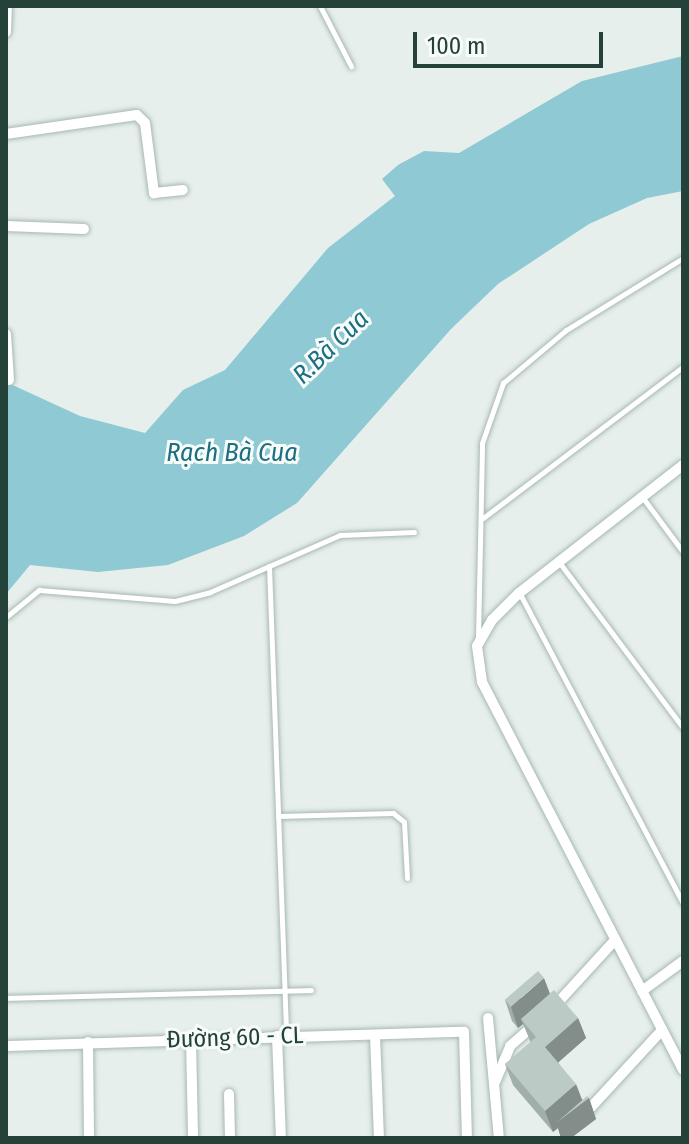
<!DOCTYPE html>
<html>
<head>
<meta charset="utf-8">
<style>
  body { margin:0 }
  #map { position:relative; width:689px; height:1144px; overflow:hidden; background:#e6efeb; font-family:"Fira Sans Condensed",sans-serif }
  div>[style] { position:absolute }
  [style*='--x'] { left:calc(var(--x)*1px); top:calc(var(--y)*1px); width:calc(var(--w)*1px); rotate:calc(var(--a)*1deg) }
  .water>* { inset:0; background:#8ec9d4 }
  .roads { filter:drop-shadow(0 0 2px #a8b8b2) drop-shadow(0 0 2px #a8b8b2) }
  .lane>* { height:5px; margin:-2.5px; padding:0 2.5px; transform-origin:2.5px; border-radius:2.5px; background:#fff }
  .street>* { height:10px; margin:-5px; padding:0 5px; transform-origin:5px; border-radius:5px; background:#fff }
  .wall>* { inset:0; background:#a1aea9 }
  .shaded-wall>* { inset:0; background:#838d89 }
  .building>* { inset:0; background:#bbcac4; transform-origin:0 0 }
  span { translate:-50% -50%; white-space:nowrap; text-align:center; line-height:1.15; -webkit-text-stroke:6px #f7fbf9; paint-order:stroke }
  .street-label { font-size:24px; color:#24423a }
  .water-label { font-size:26px; color:#1c6f80; font-style:italic }
  .frame { position:absolute; inset:0; border:8px solid #24423a; pointer-events:none }
  .scale { position:absolute; left:413px; top:32px; width:190px; height:36px; box-sizing:border-box; border:4px solid #24423a; border-top:0; padding-left:10px; font-size:24px; line-height:28px; white-space:nowrap; color:#24423a; -webkit-text-stroke:6px #f7fbf9; paint-order:stroke }
</style>
</head>
<body>
<div id="map">
  <div class="water">
    <div style="clip-path:polygon(683px 56px,683px 191px,647px 198px,589px 224px,498px 284px,451px 329px,297px 503px,244px 536px,168px 565px,98px 572px,30px 565px,6px 594px,6px 382px,80px 416px,145px 433px,183px 390px,225px 370px,328px 248px,395px 196px,382px 179px,398px 165px,424px 151px,459px 153px,582px 81px)"></div>
  </div>
  <div class="roads">
    <div class="lane">
      <div style="--x:320;--y:6;--w:68;--a:62.7"></div>
      <div style="--x:643;--y:498;--w:67;--a:53.5"></div>
      <div style="--x:483;--y:518;--w:251;--a:-37.1"></div>
      <div style="--x:559;--y:562;--w:207;--a:53.2"></div>
      <div style="--x:269;--y:566;--w:470;--a:87.9"></div>
      <div style="--x:520;--y:594;--w:349;--a:62.2"></div>
      <div style="--x:6;--y:617;--w:43;--a:-39.3"></div>
      <div style="--x:39;--y:590;--w:136;--a:4.6"></div>
      <div style="--x:175;--y:601;--w:36;--a:-14"></div>
      <div style="--x:210;--y:592;--w:142;--a:-23.7"></div>
      <div style="--x:340;--y:535;--w:74;--a:-2.3"></div>
      <div style="--x:478;--y:638;--w:195;--a:-88.8"></div>
      <div style="--x:482;--y:443;--w:64;--a:-70.7"></div>
      <div style="--x:503;--y:383;--w:82;--a:-40.1"></div>
      <div style="--x:566;--y:330;--w:137;--a:-31.6"></div>
      <div style="--x:278;--y:816;--w:115;--a:-1.5"></div>
      <div style="--x:393;--y:813;--w:14;--a:39"></div>
      <div style="--x:404;--y:822;--w:56;--a:86.9"></div>
      <div style="--x:6;--y:998;--w:305;--a:-1.5"></div>
    </div>
    <div class="street">
      <div style="--x:6;--y:32;--w:26;--a:-88"></div>
      <div style="--x:6;--y:134;--w:132;--a:-8.3"></div>
      <div style="--x:137;--y:115;--w:11;--a:45"></div>
      <div style="--x:145;--y:123;--w:71;--a:82.7"></div>
      <div style="--x:154;--y:193;--w:29;--a:-6"></div>
      <div style="--x:6;--y:226;--w:78;--a:2.2"></div>
      <div style="--x:6;--y:334;--w:46;--a:86.3"></div>
      <div style="--x:683;--y:465;--w:208;--a:142"></div>
      <div style="--x:519;--y:593;--w:38;--a:135"></div>
      <div style="--x:492;--y:620;--w:30;--a:120"></div>
      <div style="--x:477;--y:646;--w:36;--a:82"></div>
      <div style="--x:482;--y:682;--w:437;--a:62.6"></div>
      <div style="--x:642;--y:991;--w:51;--a:-36.2"></div>
      <div style="--x:552;--y:1009;--w:93;--a:-47.6"></div>
      <div style="--x:488;--y:1018;--w:121;--a:84.8"></div>
      <div style="--x:375;--y:1035;--w:103;--a:87.8"></div>
      <div style="--x:277;--y:1036;--w:102;--a:87.8"></div>
      <div style="--x:191;--y:1039;--w:99;--a:88.8"></div>
      <div style="--x:88;--y:1042;--w:96;--a:89.4"></div>
      <div style="--x:6;--y:1046;--w:458;--a:-1.8"></div>
      <div style="--x:464;--y:1032;--w:106;--a:88.4"></div>
      <div style="--x:495;--y:1082;--w:39;--a:-67"></div>
      <div style="--x:510;--y:1046;--w:32;--a:-41"></div>
      <div style="--x:229;--y:1094;--w:44;--a:88.7"></div>
      <div style="--x:583;--y:1116;--w:117;--a:-47.4"></div>
    </div>
  </div>
  <div class="wall">
    <div style="clip-path:polygon(550px 994px,578px 1018px,586px 1038px,558px 1062px,582px 1100px,589px 1098px,596px 1119px,571px 1138px,561px 1138px,558px 1128px,553px 1132px,513px 1085px,505px 1064px,531px 1043px,523px 1024px,518px 1028px,512px 1021px,505px 1000px)"></div>
  </div>
  <div class="shaded-wall">
    <div style="clip-path:polygon(544px 978px,552px 999px,521px 1019px,523px 1024px,518px 1028px,511px 1007px)"></div>
    <div style="clip-path:polygon(578px 1018px,586px 1038px,552px 1068px,545px 1047px)"></div>
    <div style="clip-path:polygon(576px 1084px,583px 1102px,589px 1098px,596px 1119px,571px 1138px,561px 1138px,558px 1128px,553px 1132px,545px 1111px)"></div>
  </div>
  <div class="building">
    <div style="left:538px;top:971px;width:9px;height:44px;rotate:49deg"></div>
    <div style="clip-path:polygon(554px 990px,578px 1018px,545px 1047px,576px 1084px,545px 1111px,505px 1064px,536px 1037px,521px 1019px)"></div>
    <div style="clip-path:polygon(587px 1096px,589px 1098px,556px 1123px)"></div>
  </div>
  <div class="street-label">
    <span style="left:235px;top:1038px;rotate:-2deg">Đường 60 - CL</span>
  </div>
  <div class="water-label">
    <span style="left:331px;top:347px;rotate:-44deg">R.Bà Cua</span>
    <span style="left:232px;top:453px">Rạch Bà Cua</span>
  </div>
  <div class="frame"></div>
  <div class="scale">100 m</div>
</div>
</body>
</html>
